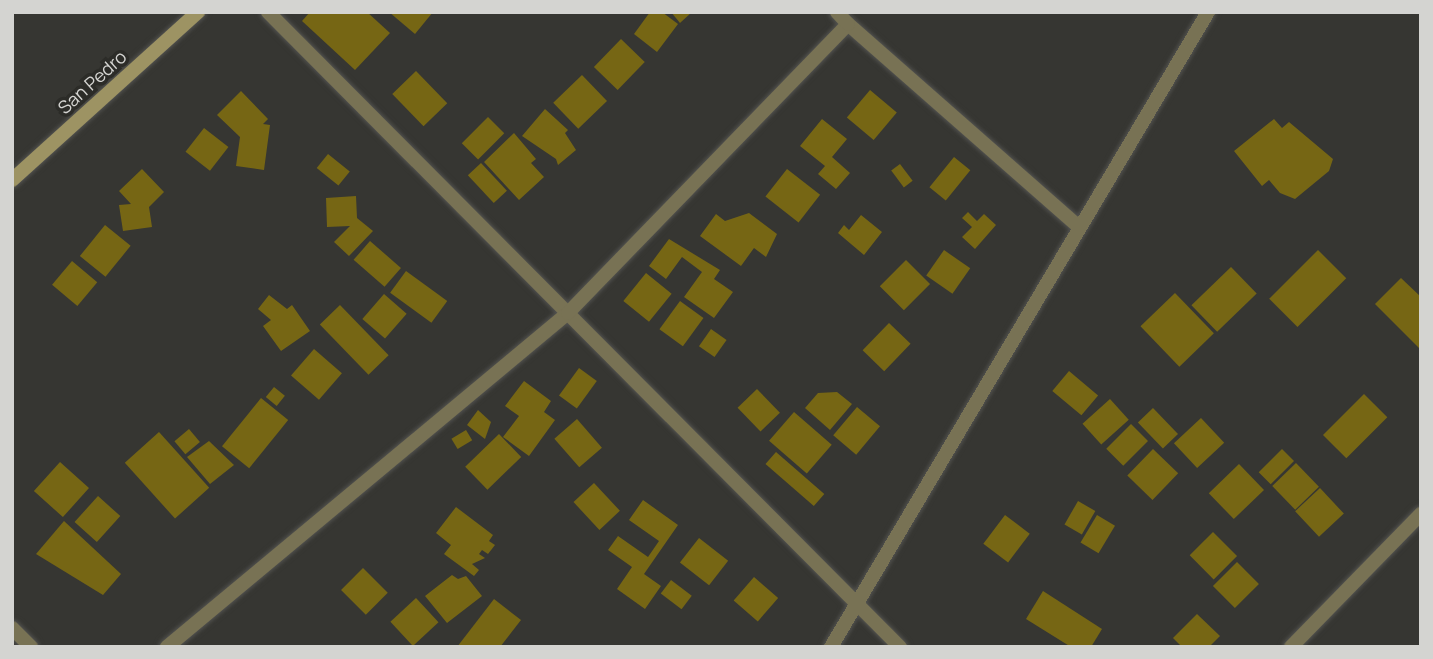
<!DOCTYPE html>
<html>
<head>
<meta charset="utf-8">
<style>
  body { margin:0 }
  #map { position:relative; width:1433px; height:659px; overflow:hidden; background:#363632; font-family:Manrope,sans-serif }
  div>[style] { position:absolute }
  [style*='--x'] { left:calc(var(--x)*1px); top:calc(var(--y)*1px); width:calc(var(--w)*1px); rotate:calc(var(--a)*1deg) }
  .building>* { inset:0; background:#766614; transform-origin:0 0 }
  .roads { filter:drop-shadow(0 0 2px #52524f) drop-shadow(0 0 2px #52524f) }
  .minor>* { height:14px; margin:-7px; padding:0 7px; transform-origin:7px; border-radius:7px; background:#787254 }
  .secondary>* { height:14px; margin:-7px; padding:0 7px; transform-origin:7px; border-radius:7px; background:#9d9363 }
  span { translate:-50% -50%; white-space:nowrap; text-align:center; line-height:1.15; -webkit-text-stroke:7px #2c2c28; paint-order:stroke }
  .street-label { font-size:18px; color:#d4d4d1 }
  .frame { position:absolute; inset:0; border:14px solid #d4d4d1; pointer-events:none }
</style>
</head>
<body>
<div id="map">
  <div class="building">
    <div style="clip-path:polygon(310px 12px,367px 12px,390px 33px,355px 70px,302px 21px)"></div>
    <div style="clip-path:polygon(389px 12px,433px 12px,415px 34px)"></div>
    <div style="clip-path:polygon(650px 12px,662px 12px,678px 24px,657px 52px,634px 34px)"></div>
    <div style="clip-path:polygon(671px 12px,692px 12px,680px 23px)"></div>
    <div style="left:621px;top:39px;width:33px;height:39px;rotate:44deg"></div>
    <div style="left:416px;top:71px;width:45px;height:33px;rotate:46deg"></div>
    <div style="left:582px;top:75px;width:36px;height:40px;rotate:46deg"></div>
    <div style="left:870px;top:90px;width:35px;height:36px;rotate:40deg"></div>
    <div style="clip-path:polygon(241px 91px,268px 119px,263px 124px,270px 125px,264px 170px,236px 166px,240px 137px,217px 115px)"></div>
    <div style="clip-path:polygon(545px 109px,568px 130px,565px 133px,576px 150px,558px 165px,556px 159px,522px 136px)"></div>
    <div style="left:488px;top:117px;width:23px;height:37px;rotate:45deg"></div>
    <div style="clip-path:polygon(822px 119px,847px 139px,832px 157px,850px 173px,836px 189px,818px 174px,825px 166px,800px 146px)"></div>
    <div style="clip-path:polygon(1274px 119px,1282px 128px,1289px 122px,1333px 159px,1329px 171px,1295px 199px,1280px 193px,1269px 180px,1262px 186px,1234px 151px)"></div>
    <div style="left:204px;top:128px;width:31px;height:30px;rotate:38deg"></div>
    <div style="clip-path:polygon(514px 133px,536px 159px,531px 163px,544px 177px,519px 200px,484px 162px)"></div>
    <div style="left:328px;top:154px;width:28px;height:18px;rotate:39deg"></div>
    <div style="left:954px;top:157px;width:21px;height:39px;rotate:39deg"></div>
    <div style="left:481px;top:163px;width:38px;height:18px;rotate:47deg"></div>
    <div style="left:900px;top:164px;width:21px;height:11px;rotate:53deg"></div>
    <div style="clip-path:polygon(142px 169px,164px 192px,149px 207px,152px 227px,123px 231px,119px 205px,131px 204px,119px 191px)"></div>
    <div style="left:787px;top:169px;width:42px;height:35px;rotate:38deg"></div>
    <div style="clip-path:polygon(356px 196px,357px 218px,373px 231px,349px 256px,334px 242px,350px 226px,327px 227px,326px 198px)"></div>
    <div style="clip-path:polygon(968px 212px,977px 221px,984px 214px,996px 225px,975px 249px,962px 237px,972px 227px,962px 218px)"></div>
    <div style="clip-path:polygon(749px 213px,777px 234px,766px 257px,754px 248px,741px 266px,700px 236px,716px 214px,725px 221px)"></div>
    <div style="clip-path:polygon(861px 215px,882px 232px,864px 255px,838px 233px,844px 225px,849px 230px)"></div>
    <div style="left:105px;top:225px;width:33px;height:40px;rotate:39deg"></div>
    <div style="clip-path:polygon(669px 239px,720px 270px,714px 279px,733px 292px,714px 318px,684px 297px,702px 272px,682px 257px,666px 279px,649px 266px)"></div>
    <div style="left:370px;top:241px;width:41px;height:25px;rotate:41deg"></div>
    <div style="left:944px;top:250px;width:32px;height:31px;rotate:35deg"></div>
    <div style="left:1318px;top:250px;width:40px;height:69px;rotate:45deg"></div>
    <div style="left:906px;top:260px;width:34px;height:37px;rotate:45deg"></div>
    <div style="left:72px;top:261px;width:33px;height:31px;rotate:40deg"></div>
    <div style="left:1231px;top:267px;width:37px;height:55px;rotate:46deg"></div>
    <div style="left:406px;top:271px;width:51px;height:27px;rotate:36deg"></div>
    <div style="left:646px;top:273px;width:33px;height:36px;rotate:39deg"></div>
    <div style="clip-path:polygon(1401px 278px,1421px 297px,1421px 350px,1375px 304px)"></div>
    <div style="left:1175px;top:293px;width:56px;height:48px;rotate:46deg"></div>
    <div style="left:384px;top:294px;width:30px;height:33px;rotate:41deg"></div>
    <div style="clip-path:polygon(269px 295px,287px 309px,292px 305px,310px 331px,281px 351px,263px 326px,271px 320px,258px 309px)"></div>
    <div style="left:680px;top:301px;width:29px;height:35px;rotate:36deg"></div>
    <div style="left:340px;top:305px;width:70px;height:28px;rotate:46deg"></div>
    <div style="left:889px;top:323px;width:30px;height:38px;rotate:44deg"></div>
    <div style="left:711px;top:329px;width:19px;height:21px;rotate:35deg"></div>
    <div style="left:314px;top:349px;width:37px;height:35px;rotate:41deg"></div>
    <div style="left:579px;top:368px;width:22px;height:34px;rotate:36deg"></div>
    <div style="left:1069px;top:371px;width:38px;height:26px;rotate:40deg"></div>
    <div style="clip-path:polygon(524px 381px,551px 401px,544px 412px,555px 420px,529px 456px,503px 437px,519px 416px,505px 406px)"></div>
    <div style="left:274px;top:387px;width:14px;height:13px;rotate:39deg"></div>
    <div style="left:757px;top:389px;width:33px;height:27px;rotate:46deg"></div>
    <div style="clip-path:polygon(837px 392px,852px 404px,830px 430px,805px 408px,818px 393px)"></div>
    <div style="left:1364px;top:394px;width:33px;height:58px;rotate:45deg"></div>
    <div style="left:261px;top:398px;width:35px;height:62px;rotate:39deg"></div>
    <div style="left:1110px;top:399px;width:28px;height:37px;rotate:48deg"></div>
    <div style="left:857px;top:407px;width:30px;height:37px;rotate:40deg"></div>
    <div style="left:1153px;top:408px;width:36px;height:21px;rotate:46deg"></div>
    <div style="clip-path:polygon(478px 410px,491px 422px,485px 439px,467px 425px)"></div>
    <div style="left:794px;top:412px;width:50px;height:38px;rotate:41deg"></div>
    <div style="left:1201px;top:418px;width:34px;height:37px;rotate:47deg"></div>
    <div style="left:577px;top:419px;width:38px;height:30px;rotate:49deg"></div>
    <div style="left:1131px;top:424px;width:24px;height:35px;rotate:45deg"></div>
    <div style="left:189px;top:429px;width:17px;height:19px;rotate:50deg"></div>
    <div style="left:466px;top:430px;width:12px;height:17px;rotate:59deg"></div>
    <div style="left:159px;top:432px;width:75px;height:46px;rotate:48deg"></div>
    <div style="left:499px;top:434px;width:32px;height:47px;rotate:46deg"></div>
    <div style="clip-path:polygon(209px 441px,234px 465px,210px 484px,187px 457px)"></div>
    <div style="left:1153px;top:449px;width:35px;height:37px;rotate:44deg"></div>
    <div style="left:1282px;top:449px;width:17px;height:33px;rotate:45deg"></div>
    <div style="left:776px;top:452px;width:64px;height:16px;rotate:41deg"></div>
    <div style="left:60px;top:462px;width:39px;height:39px;rotate:42deg"></div>
    <div style="left:1296px;top:463px;width:33px;height:33px;rotate:46deg"></div>
    <div style="left:1239px;top:464px;width:36px;height:42px;rotate:46deg"></div>
    <div style="left:594px;top:483px;width:38px;height:28px;rotate:47deg"></div>
    <div style="left:1320px;top:488px;width:35px;height:34px;rotate:47deg"></div>
    <div style="left:98px;top:496px;width:30px;height:35px;rotate:42deg"></div>
    <div style="clip-path:polygon(643px 500px,678px 525px,644px 574px,661px 586px,645px 609px,617px 589px,632px 567px,608px 550px,618px 536px,648px 557px,659px 541px,629px 520px)"></div>
    <div style="left:1078px;top:501px;width:20px;height:27px;rotate:30deg"></div>
    <div style="clip-path:polygon(456px 507px,493px 535px,489px 541px,495px 545px,488px 554px,482px 550px,479px 554px,485px 558px,472px 564px,479px 570px,474px 576px,444px 554px,451px 545px,436px 533px)"></div>
    <div style="left:1005px;top:515px;width:31px;height:36px;rotate:37deg"></div>
    <div style="left:1097px;top:515px;width:21px;height:32px;rotate:31deg"></div>
    <div style="clip-path:polygon(64px 521px,121px 574px,103px 595px,36px 554px)"></div>
    <div style="left:1213px;top:532px;width:34px;height:33px;rotate:45deg"></div>
    <div style="left:699px;top:538px;width:37px;height:31px;rotate:38deg"></div>
    <div style="left:1237px;top:562px;width:31px;height:34px;rotate:45deg"></div>
    <div style="left:363px;top:568px;width:35px;height:31px;rotate:45deg"></div>
    <div style="clip-path:polygon(452px 575px,458px 579px,466px 576px,482px 596px,447px 623px,425px 596px)"></div>
    <div style="left:754px;top:577px;width:32px;height:31px;rotate:41deg"></div>
    <div style="left:671px;top:580px;width:26px;height:17px;rotate:37deg"></div>
    <div style="clip-path:polygon(1043px 591px,1102px 629px,1091px 647px,1071px 647px,1026px 619px)"></div>
    <div style="left:416px;top:598px;width:33px;height:35px;rotate:47deg"></div>
    <div style="clip-path:polygon(494px 599px,521px 620px,500px 647px,457px 647px)"></div>
    <div style="clip-path:polygon(1197px 614px,1220px 636px,1209px 647px,1182px 647px,1173px 638px)"></div>
  </div>
  <div class="roads">
    <div class="minor">
      <div style="--x:268;--y:12;--w:896;--a:45.14"></div>
      <div style="--x:848;--y:24;--w:308;--a:41.3"></div>
      <div style="--x:12;--y:628;--w:27;--a:45"></div>
      <div style="--x:167;--y:647;--w:522;--a:-39.79"></div>
      <div style="--x:568;--y:313;--w:402;--a:-45.9"></div>
      <div style="--x:848;--y:24;--w:16;--a:-133"></div>
      <div style="--x:831;--y:647;--w:738;--a:-59.3"></div>
      <div style="--x:1291;--y:647;--w:186;--a:-45.7"></div>
    </div>
    <div class="secondary">
      <div style="--x:12;--y:180;--w:251;--a:-42.1"></div>
    </div>
  </div>
  <div class="street-label">
    <span style="left:92px;top:82px;rotate:-42deg">San Pedro</span>
  </div>
  <div class="frame"></div>
</div>
</body>
</html>
